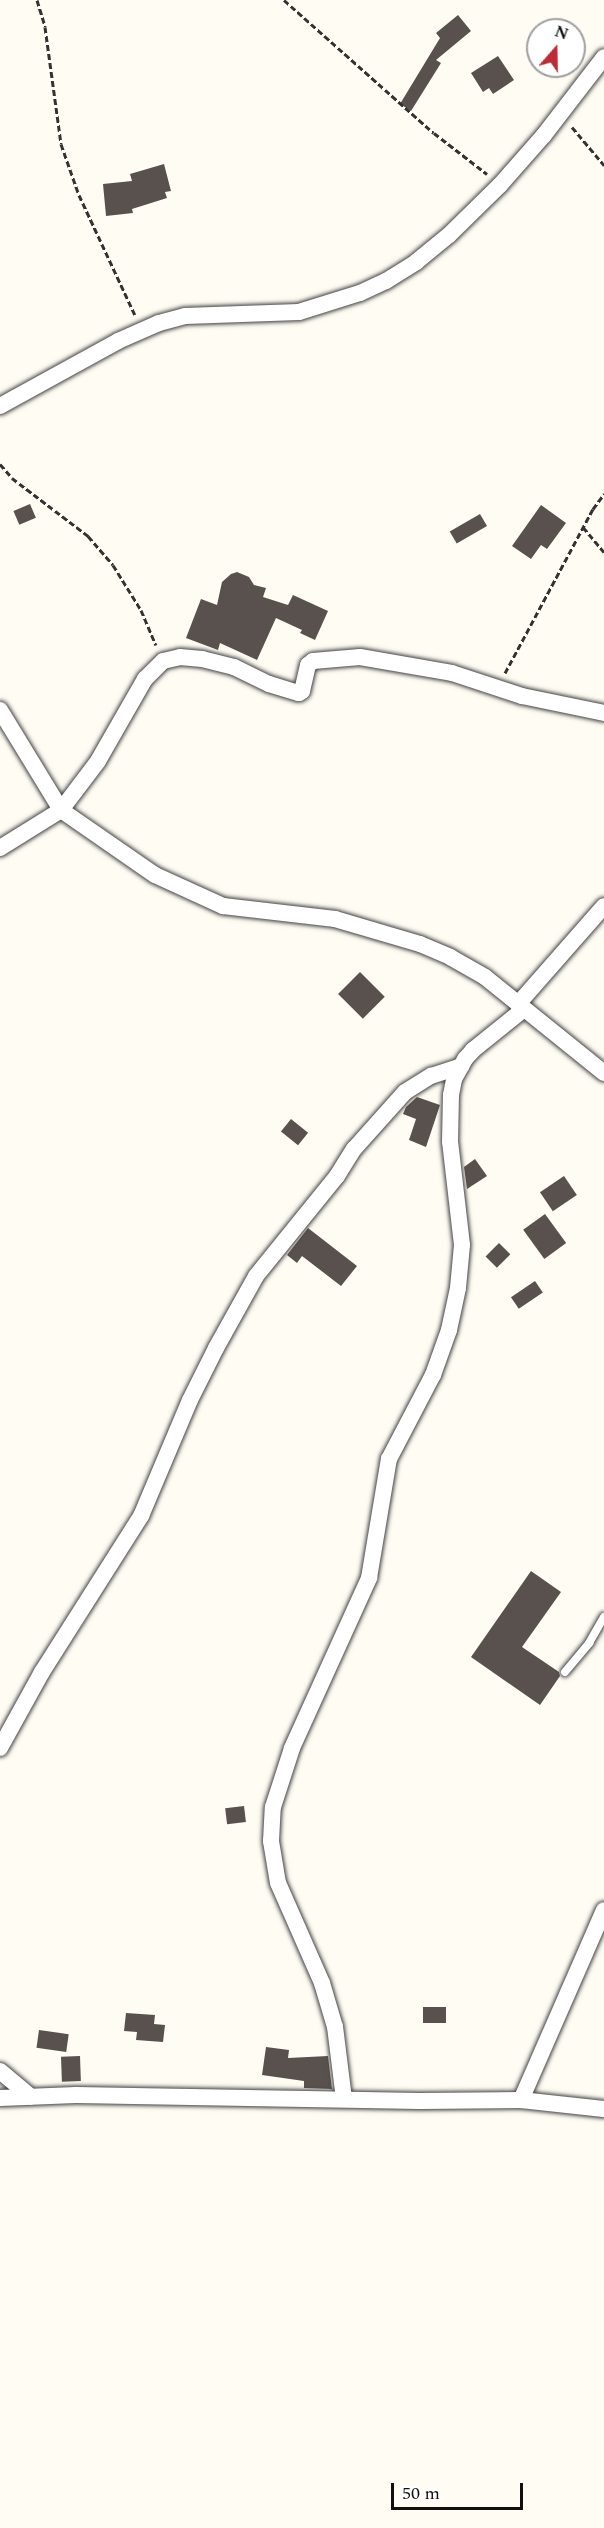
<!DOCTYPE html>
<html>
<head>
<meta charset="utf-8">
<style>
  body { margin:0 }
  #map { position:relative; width:604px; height:2528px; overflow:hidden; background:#fffcf4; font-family:Spectral,serif }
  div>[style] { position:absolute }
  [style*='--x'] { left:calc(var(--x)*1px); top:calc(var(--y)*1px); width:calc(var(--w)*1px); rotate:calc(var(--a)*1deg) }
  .building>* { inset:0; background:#59514d; transform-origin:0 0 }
  .path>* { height:3px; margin-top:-1.5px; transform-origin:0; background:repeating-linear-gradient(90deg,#323232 0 6px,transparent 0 9px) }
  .roads { filter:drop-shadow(0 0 2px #434343) drop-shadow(0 0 2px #434343) }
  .lane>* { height:8px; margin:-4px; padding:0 4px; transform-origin:4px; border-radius:4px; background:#fff }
  .street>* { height:16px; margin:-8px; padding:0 8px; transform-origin:8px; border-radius:8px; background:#fff }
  span { translate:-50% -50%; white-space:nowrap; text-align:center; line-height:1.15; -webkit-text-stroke:6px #fff; paint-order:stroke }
  .north { position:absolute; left:526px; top:18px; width:60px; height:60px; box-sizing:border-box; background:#fff; border:2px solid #9f9f9f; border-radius:50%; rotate:20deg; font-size:16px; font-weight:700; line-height:24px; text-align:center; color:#101010 }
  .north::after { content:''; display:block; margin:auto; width:21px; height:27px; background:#bd2c35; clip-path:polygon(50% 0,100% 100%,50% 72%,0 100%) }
  .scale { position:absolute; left:391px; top:2483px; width:132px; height:27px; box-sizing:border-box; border:3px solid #101010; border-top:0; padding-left:8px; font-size:18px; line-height:21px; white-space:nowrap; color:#101010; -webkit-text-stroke:4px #fff; paint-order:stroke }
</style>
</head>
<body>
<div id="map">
  <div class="building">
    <div style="clip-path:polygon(458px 15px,471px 31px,436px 60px,441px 63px,411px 111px,400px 104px,440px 38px,436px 33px)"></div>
    <div style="clip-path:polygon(498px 56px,514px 80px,493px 94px,489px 88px,483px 92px,471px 73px)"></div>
    <div style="clip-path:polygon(164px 164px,171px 191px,165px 192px,167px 198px,132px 209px,133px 213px,106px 216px,103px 184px,132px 181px,130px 174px)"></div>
    <div style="left:30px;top:504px;width:15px;height:18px;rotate:67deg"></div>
    <div style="clip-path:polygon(541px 505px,566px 523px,547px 549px,541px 545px,531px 559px,512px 546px)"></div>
    <div style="left:480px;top:514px;width:14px;height:35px;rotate:60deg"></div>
    <div style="clip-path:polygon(237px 572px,249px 577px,254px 585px,266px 588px,263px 597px,288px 605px,293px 595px,328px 611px,315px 640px,300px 633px,302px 630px,276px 618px,257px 660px,220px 643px,218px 650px,186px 638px,201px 599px,217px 605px,222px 582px,231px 574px)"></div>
    <div style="left:360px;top:972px;width:35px;height:31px;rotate:45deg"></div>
    <div style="clip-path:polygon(417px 1097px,440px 1105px,426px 1147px,409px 1140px,416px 1119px,403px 1114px,406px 1107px)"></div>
    <div style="left:291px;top:1119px;width:22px;height:16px;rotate:39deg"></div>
    <div style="clip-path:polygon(475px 1159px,487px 1176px,467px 1189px,464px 1167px)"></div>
    <div style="left:564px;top:1176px;width:23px;height:29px;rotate:56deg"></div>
    <div style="left:545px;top:1214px;width:36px;height:27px;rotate:54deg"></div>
    <div style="clip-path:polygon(308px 1228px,357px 1266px,341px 1286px,302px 1256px,297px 1263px,287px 1255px)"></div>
    <div style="left:499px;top:1243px;width:16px;height:19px;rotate:45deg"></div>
    <div style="left:535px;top:1281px;width:14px;height:29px;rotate:56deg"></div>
    <div style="clip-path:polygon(531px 1571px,561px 1592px,522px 1647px,559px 1672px,560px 1676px,540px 1705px,471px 1657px)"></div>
    <div style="left:244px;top:1806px;width:16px;height:19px;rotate:83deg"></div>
    <div style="left:423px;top:2007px;width:23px;height:16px"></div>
    <div style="clip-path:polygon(126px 2013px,155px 2015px,154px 2024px,165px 2025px,163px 2042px,136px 2040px,137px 2032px,124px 2031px)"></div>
    <div style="left:39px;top:2030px;width:30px;height:18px;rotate:8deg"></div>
    <div style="clip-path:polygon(266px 2047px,289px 2050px,288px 2058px,328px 2056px,332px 2089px,304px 2088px,304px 2081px,262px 2075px)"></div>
    <div style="left:80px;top:2056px;width:25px;height:19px;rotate:88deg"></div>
  </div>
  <div class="path">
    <div style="--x:37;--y:0;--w:28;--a:73"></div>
    <div style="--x:45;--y:27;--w:118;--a:82.2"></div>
    <div style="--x:61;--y:144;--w:54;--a:70.6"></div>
    <div style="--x:79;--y:195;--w:132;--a:65"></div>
    <div style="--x:284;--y:0;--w:200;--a:41.6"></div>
    <div style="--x:434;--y:133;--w:67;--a:37.7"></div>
    <div style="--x:572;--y:127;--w:50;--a:49.9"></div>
    <div style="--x:0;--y:464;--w:18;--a:49"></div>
    <div style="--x:12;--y:478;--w:96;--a:37.3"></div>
    <div style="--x:88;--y:536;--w:38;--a:49"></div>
    <div style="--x:113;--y:565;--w:53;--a:58.1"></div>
    <div style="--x:141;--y:610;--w:38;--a:67"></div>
    <div style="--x:583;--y:527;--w:33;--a:50"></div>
    <div style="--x:505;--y:673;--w:186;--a:-61.8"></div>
    <div style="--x:593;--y:509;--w:19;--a:-54"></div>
  </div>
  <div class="roads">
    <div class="lane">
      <div style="--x:565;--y:1672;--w:38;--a:-50"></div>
      <div style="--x:589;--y:1643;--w:30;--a:-60"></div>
    </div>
    <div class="street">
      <div style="--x:0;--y:406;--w:135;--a:-28.8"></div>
      <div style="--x:118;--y:341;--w:45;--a:-23.7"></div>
      <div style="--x:159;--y:323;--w:27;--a:-15"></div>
      <div style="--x:185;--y:316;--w:114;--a:-2"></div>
      <div style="--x:299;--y:312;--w:64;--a:-17.3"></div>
      <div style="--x:360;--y:293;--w:29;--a:-25"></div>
      <div style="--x:386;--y:281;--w:36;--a:-32"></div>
      <div style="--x:416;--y:262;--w:43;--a:-39.3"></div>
      <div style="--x:449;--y:235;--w:71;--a:-44.4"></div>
      <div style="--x:500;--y:185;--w:67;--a:-48.7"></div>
      <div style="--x:544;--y:135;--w:98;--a:-52.4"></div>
      <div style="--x:0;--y:710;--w:117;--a:58.6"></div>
      <div style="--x:61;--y:810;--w:114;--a:34.7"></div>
      <div style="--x:155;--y:875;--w:75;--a:24.5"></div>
      <div style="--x:223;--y:906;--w:113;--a:6.6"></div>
      <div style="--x:335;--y:919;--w:89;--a:16.4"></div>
      <div style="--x:420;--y:944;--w:33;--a:23"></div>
      <div style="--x:450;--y:957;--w:40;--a:29.7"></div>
      <div style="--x:485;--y:977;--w:153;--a:38.9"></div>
      <div style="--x:0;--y:848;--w:72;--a:-31.9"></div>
      <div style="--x:61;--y:810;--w:61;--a:-52.9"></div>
      <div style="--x:98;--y:761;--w:95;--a:-60.2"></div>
      <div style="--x:145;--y:679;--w:25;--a:-45"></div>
      <div style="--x:163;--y:661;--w:17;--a:-13"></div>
      <div style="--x:180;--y:657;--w:22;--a:5"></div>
      <div style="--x:202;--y:659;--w:33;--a:14"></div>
      <div style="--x:234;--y:667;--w:39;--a:26"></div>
      <div style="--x:269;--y:684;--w:31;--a:17"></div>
      <div style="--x:299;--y:693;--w:4;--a:-34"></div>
      <div style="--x:302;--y:691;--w:27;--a:-77"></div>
      <div style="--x:308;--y:665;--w:6;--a:-39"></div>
      <div style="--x:313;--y:661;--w:47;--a:-4.9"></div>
      <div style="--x:360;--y:657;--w:93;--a:9.9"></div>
      <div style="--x:452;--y:673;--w:74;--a:18.2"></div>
      <div style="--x:522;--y:696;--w:84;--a:11.7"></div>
      <div style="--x:518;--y:1004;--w:130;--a:-48.7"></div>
      <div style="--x:0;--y:1748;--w:87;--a:-61.1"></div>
      <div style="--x:42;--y:1672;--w:185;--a:-57.6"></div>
      <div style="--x:141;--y:1516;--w:126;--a:-67.1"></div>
      <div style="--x:190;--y:1400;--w:58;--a:-63.4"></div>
      <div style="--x:216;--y:1348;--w:82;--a:-60.9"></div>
      <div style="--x:256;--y:1276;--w:129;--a:-51"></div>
      <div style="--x:337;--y:1176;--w:32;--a:-58"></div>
      <div style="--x:354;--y:1149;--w:76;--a:-48.2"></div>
      <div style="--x:405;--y:1092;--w:31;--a:-32"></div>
      <div style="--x:431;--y:1076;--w:32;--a:-18"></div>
      <div style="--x:0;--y:2071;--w:40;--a:40"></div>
      <div style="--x:0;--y:2098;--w:76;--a:-2.3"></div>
      <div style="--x:76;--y:2095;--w:344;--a:1"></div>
      <div style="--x:420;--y:2101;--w:101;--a:-0.6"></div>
      <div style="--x:521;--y:2100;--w:83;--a:6.2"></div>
      <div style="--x:344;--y:2099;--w:73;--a:-97.1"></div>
      <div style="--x:335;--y:2027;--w:46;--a:-106.5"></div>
      <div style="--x:322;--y:1983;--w:109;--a:-113.7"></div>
      <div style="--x:278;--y:1883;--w:43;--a:-99.5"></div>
      <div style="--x:271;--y:1841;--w:34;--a:-87"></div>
      <div style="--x:273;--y:1807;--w:62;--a:-72.1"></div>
      <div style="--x:292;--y:1748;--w:187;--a:-65.6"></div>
      <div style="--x:369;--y:1578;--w:121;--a:-80.5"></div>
      <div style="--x:389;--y:1459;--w:95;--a:-62.4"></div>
      <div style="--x:433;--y:1375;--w:48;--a:-70.4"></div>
      <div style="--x:449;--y:1330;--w:43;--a:-77.9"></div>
      <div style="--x:458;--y:1288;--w:43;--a:-84.7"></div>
      <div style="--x:462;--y:1245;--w:104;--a:-96.6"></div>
      <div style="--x:450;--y:1142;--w:47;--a:-88.8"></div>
      <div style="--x:451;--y:1095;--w:16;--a:-79"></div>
      <div style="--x:454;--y:1079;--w:23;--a:-61"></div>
      <div style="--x:465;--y:1059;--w:12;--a:-48"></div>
      <div style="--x:473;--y:1050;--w:65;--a:-38.8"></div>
      <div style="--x:521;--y:2100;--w:207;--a:-66.4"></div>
    </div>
  </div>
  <div class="north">N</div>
  <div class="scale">50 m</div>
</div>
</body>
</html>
